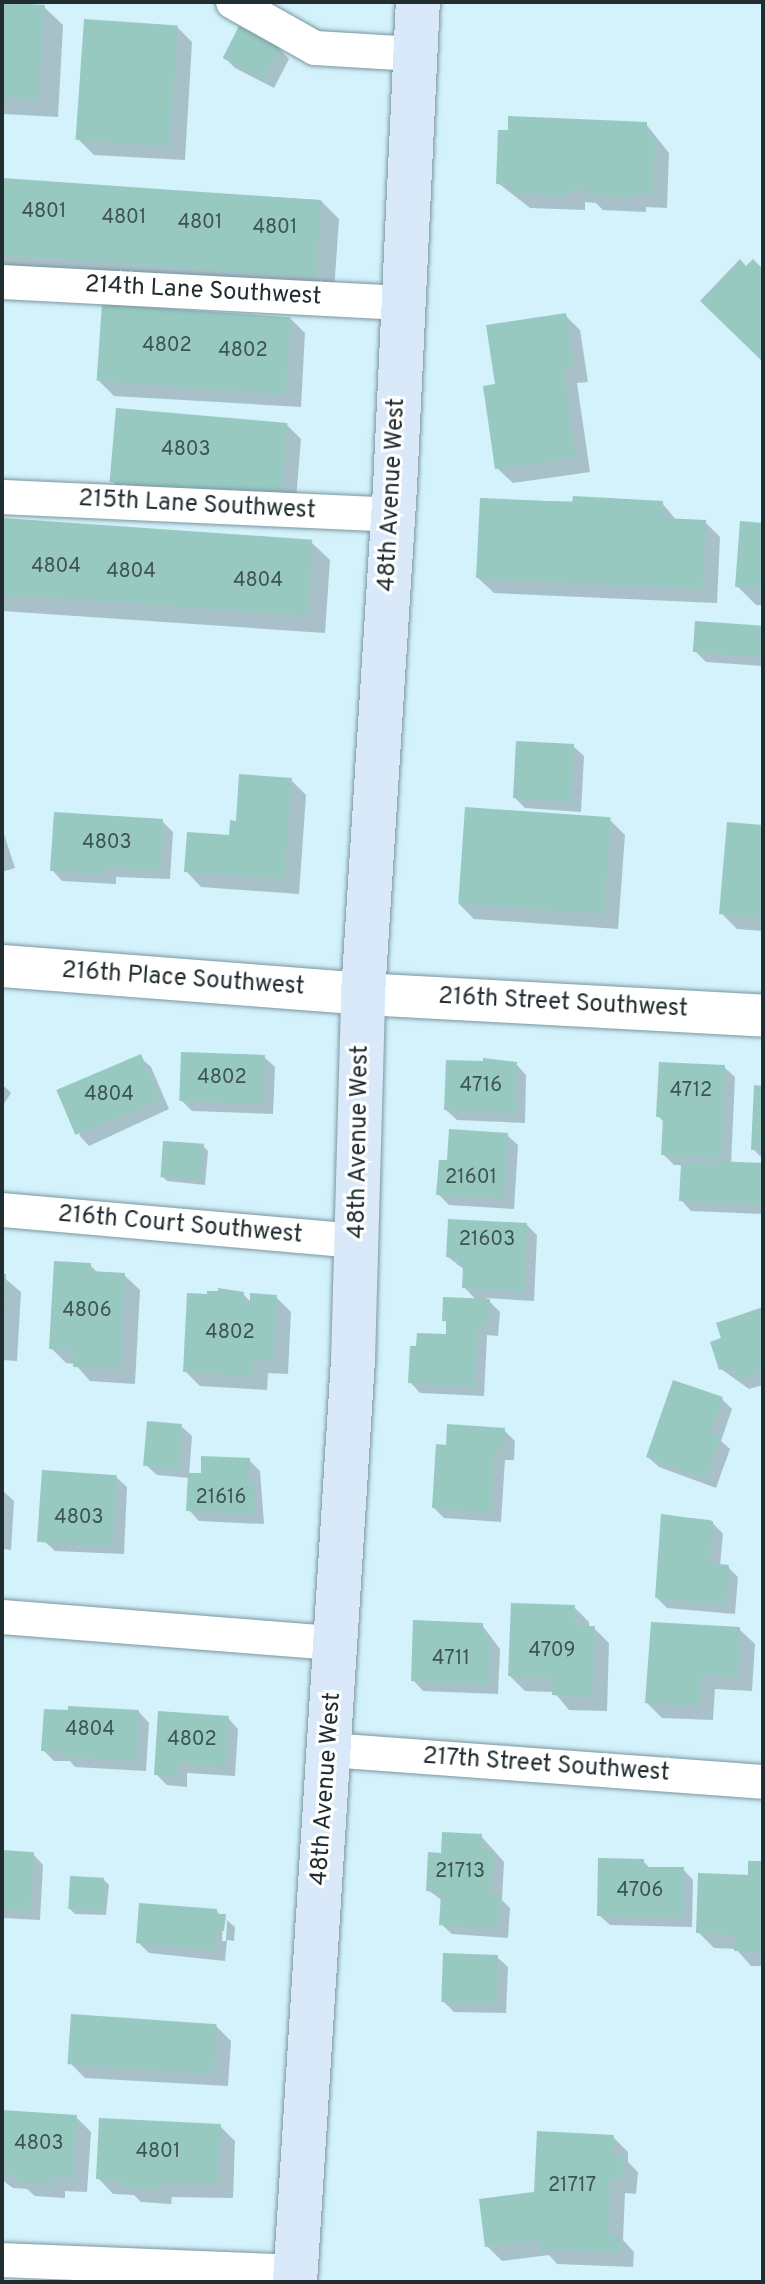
<!DOCTYPE html>
<html>
<head>
<meta charset="utf-8">
<style>
  body { margin:0 }
  #map { position:relative; width:765px; height:2284px; overflow:hidden; background:#d3f2fb; font-family:Overpass,sans-serif }
  div>[style] { position:absolute }
  [style*='--x'] { left:calc(var(--x)*1px); top:calc(var(--y)*1px); width:calc(var(--w)*1px); rotate:calc(var(--a)*1deg) }
  .shadow>* { inset:0; background:#0003 }
  .building>* { inset:0; background:#97c9c1; transform-origin:0 0 }
  .roads { filter:drop-shadow(0 0 2px #7b97a0) drop-shadow(0 0 2px #7b97a0) }
  .minor>* { height:34px; margin:-17px; padding:0 17px; transform-origin:17px; border-radius:17px; background:#fff }
  .tertiary>* { height:42px; margin:-21px; padding:0 21px; transform-origin:21px; border-radius:21px; background:#fff }
  .secondary>* { height:44px; margin:-22px; padding:0 22px; transform-origin:22px; border-radius:22px; background:#d9e9fa }
  span { translate:-50% -50%; white-space:nowrap; text-align:center; line-height:1.15; -webkit-text-stroke:6px #fff; paint-order:stroke }
  .number-label { font-size:20px; color:#3e5454 }
  .number-label span { -webkit-text-stroke-width:0 }
  .street-label { font-size:24px; color:#212d30 }
  .frame { position:absolute; inset:0; border:4px solid #212d30; pointer-events:none }
</style>
</head>
<body>
<div id="map">
  <div class="shadow">
    <div style="clip-path:polygon(2px 4px,44px 7px,63px 25px,58px 117px,2px 114px)"></div>
    <div style="clip-path:polygon(177px 27px,192px 42px,185px 160px,94px 155px,79px 140px)"></div>
    <div style="clip-path:polygon(279px 48px,289px 59px,274px 88px,235px 68px,225px 58px)"></div>
    <div style="clip-path:polygon(646px 124px,669px 153px,667px 208px,646px 207px,646px 212px,603px 210px,596px 203px,585px 202px,585px 210px,530px 208px,498px 183px)"></div>
    <div style="clip-path:polygon(2px 180px,320px 200px,339px 219px,334px 292px,2px 266px)"></div>
    <div style="clip-path:polygon(565px 315px,580px 330px,588px 382px,577px 383px,590px 472px,513px 483px,497px 468px,497px 385px)"></div>
    <div style="clip-path:polygon(290px 318px,305px 333px,301px 407px,114px 396px,99px 381px)"></div>
    <div style="clip-path:polygon(286px 424px,301px 439px,295px 511px,127px 496px,112px 481px)"></div>
    <div style="clip-path:polygon(482px 500px,662px 503px,677px 521px,705px 522px,720px 537px,717px 603px,494px 593px,478px 578px)"></div>
    <div style="clip-path:polygon(2px 520px,311px 542px,330px 560px,325px 633px,2px 611px)"></div>
    <div style="clip-path:polygon(763px 525px,763px 605px,756px 605px,737px 586px)"></div>
    <div style="clip-path:polygon(763px 628px,763px 666px,706px 662px,695px 651px)"></div>
    <div style="clip-path:polygon(573px 746px,584px 756px,581px 812px,525px 808px,514px 797px)"></div>
    <div style="clip-path:polygon(291px 780px,306px 795px,299px 894px,201px 887px,186px 871px,230px 837px)"></div>
    <div style="clip-path:polygon(610px 820px,625px 835px,618px 929px,474px 919px,459px 904px)"></div>
    <div style="clip-path:polygon(162px 821px,173px 832px,170px 879px,116px 877px,116px 884px,62px 881px,52px 870px)"></div>
    <div style="clip-path:polygon(763px 827px,763px 931px,737px 929px,722px 914px)"></div>
    <div style="clip-path:polygon(2px 828px,15px 868px,2px 872px)"></div>
    <div style="clip-path:polygon(140px 1057px,151px 1067px,169px 1109px,89px 1146px,79px 1135px)"></div>
    <div style="clip-path:polygon(264px 1057px,275px 1067px,273px 1114px,192px 1111px,181px 1100px)"></div>
    <div style="clip-path:polygon(516px 1064px,526px 1075px,525px 1123px,457px 1120px,446px 1110px)"></div>
    <div style="clip-path:polygon(724px 1067px,735px 1077px,731px 1165px,763px 1166px,763px 1214px,691px 1211px,681px 1200px,683px 1165px,674px 1165px,663px 1154px,664px 1122px,658px 1116px)"></div>
    <div style="clip-path:polygon(2px 1084px,11px 1093px,2px 1107px)"></div>
    <div style="clip-path:polygon(763px 1088px,763px 1159px,753px 1149px)"></div>
    <div style="clip-path:polygon(507px 1135px,518px 1145px,514px 1209px,449px 1205px,438px 1194px)"></div>
    <div style="clip-path:polygon(203px 1146px,208px 1151px,205px 1185px,167px 1181px,162px 1176px)"></div>
    <div style="clip-path:polygon(527px 1225px,537px 1235px,534px 1301px,486px 1298px,500px 1312px,498px 1336px,487px 1335px,484px 1396px,420px 1393px,410px 1382px,448px 1337px,448px 1324px,444px 1320px,477px 1301px,464px 1287px,465px 1270px,448px 1257px)"></div>
    <div style="clip-path:polygon(90px 1265px,99px 1274px,124px 1275px,140px 1290px,135px 1384px,90px 1381px,75px 1364px,66px 1363px,51px 1348px)"></div>
    <div style="clip-path:polygon(2px 1276px,21px 1292px,17px 1361px,2px 1360px)"></div>
    <div style="clip-path:polygon(243px 1294px,252px 1303px,276px 1297px,291px 1312px,288px 1374px,268px 1373px,267px 1390px,200px 1386px,185px 1371px)"></div>
    <div style="clip-path:polygon(763px 1310px,763px 1385px,749px 1389px,721px 1369px,724px 1340px)"></div>
    <div style="clip-path:polygon(722px 1399px,732px 1409px,721px 1441px,730px 1449px,716px 1488px,659px 1467px,648px 1457px)"></div>
    <div style="clip-path:polygon(181px 1426px,192px 1436px,189px 1475px,203px 1476px,249px 1460px,260px 1471px,264px 1524px,199px 1521px,189px 1510px,190px 1478px,157px 1475px,146px 1465px)"></div>
    <div style="clip-path:polygon(504px 1430px,515px 1441px,514px 1460px,505px 1460px,501px 1522px,444px 1518px,434px 1508px,448px 1447px)"></div>
    <div style="clip-path:polygon(116px 1477px,127px 1487px,124px 1554px,55px 1551px,44px 1541px)"></div>
    <div style="clip-path:polygon(2px 1490px,14px 1501px,11px 1550px,2px 1549px)"></div>
    <div style="clip-path:polygon(663px 1516px,710px 1520px,723px 1534px,720px 1566px,728px 1567px,738px 1577px,735px 1614px,667px 1608px,657px 1598px)"></div>
    <div style="clip-path:polygon(574px 1607px,589px 1622px,589px 1628px,594px 1628px,609px 1643px,607px 1711px,569px 1710px,554px 1692px,525px 1691px,510px 1676px)"></div>
    <div style="clip-path:polygon(482px 1625px,500px 1649px,498px 1694px,423px 1691px,413px 1680px)"></div>
    <div style="clip-path:polygon(739px 1629px,755px 1644px,752px 1691px,715px 1689px,713px 1720px,662px 1718px,647px 1703px)"></div>
    <div style="clip-path:polygon(139px 1712px,149px 1723px,146px 1771px,75px 1767px,70px 1761px,54px 1761px,43px 1750px)"></div>
    <div style="clip-path:polygon(228px 1718px,238px 1729px,235px 1776px,187px 1773px,187px 1787px,167px 1785px,156px 1774px)"></div>
    <div style="clip-path:polygon(481px 1836px,504px 1862px,502px 1900px,510px 1908px,508px 1938px,452px 1934px,441px 1924px,443px 1901px,428px 1890px,443px 1855px)"></div>
    <div style="clip-path:polygon(2px 1852px,33px 1854px,43px 1865px,40px 1920px,2px 1918px)"></div>
    <div style="clip-path:polygon(643px 1861px,651px 1869px,683px 1869px,693px 1880px,692px 1927px,610px 1925px,599px 1915px)"></div>
    <div style="clip-path:polygon(763px 1863px,763px 1966px,751px 1966px,736px 1949px,714px 1948px,698px 1932px)"></div>
    <div style="clip-path:polygon(104px 1880px,109px 1885px,106px 1915px,75px 1914px,70px 1909px)"></div>
    <div style="clip-path:polygon(evenodd,216px 1911px,235px 1927px,234px 1941px,227px 1940px,225px 1961px,149px 1953px,138px 1942px,216px 1911px,223px 1917px,227px 1921px,226px 1941px,222px 1941px,223px 1917px)"></div>
    <div style="clip-path:polygon(497px 1957px,508px 1967px,506px 2013px,454px 2012px,443px 2001px)"></div>
    <div style="clip-path:polygon(216px 2026px,231px 2041px,228px 2086px,85px 2078px,70px 2063px)"></div>
    <div style="clip-path:polygon(2px 2112px,76px 2117px,91px 2132px,87px 2192px,65px 2191px,65px 2198px,35px 2196px,27px 2189px,13px 2188px,2px 2180px)"></div>
    <div style="clip-path:polygon(220px 2126px,235px 2141px,233px 2198px,172px 2197px,171px 2204px,141px 2202px,134px 2195px,113px 2194px,98px 2178px)"></div>
    <div style="clip-path:polygon(613px 2137px,628px 2152px,628px 2162px,638px 2172px,636px 2194px,625px 2193px,623px 2240px,634px 2252px,633px 2267px,557px 2264px,549px 2255px,502px 2261px,487px 2246px,536px 2194px)"></div>
  </div>
  <div class="building">
    <div style="left:2px;top:2px;width:43px;height:95px;rotate:4deg"></div>
    <div style="left:84px;top:19px;width:94px;height:121px;rotate:4deg"></div>
    <div style="left:239px;top:26px;width:46px;height:36px;rotate:27deg"></div>
    <div style="clip-path:polygon(508px 116px,647px 122px,647px 135px,655px 136px,653px 193px,631px 193px,631px 197px,586px 195px,586px 189px,571px 188px,570px 196px,513px 193px,511px 185px,496px 184px,498px 130px,508px 130px)"></div>
    <div style="left:2px;top:178px;width:320px;height:77px;rotate:4deg"></div>
    <div style="clip-path:polygon(740px 259px,746px 266px,753px 259px,763px 269px,763px 362px,700px 301px)"></div>
    <div style="left:102px;top:304px;width:189px;height:77px;rotate:4deg"></div>
    <div style="clip-path:polygon(566px 313px,574px 367px,563px 368px,576px 458px,495px 469px,483px 386px,495px 384px,486px 325px)"></div>
    <div style="left:116px;top:408px;width:172px;height:74px;rotate:5deg"></div>
    <div style="clip-path:polygon(573px 496px,663px 501px,662px 518px,706px 520px,702px 589px,476px 578px,480px 498px,572px 502px)"></div>
    <div style="left:2px;top:518px;width:311px;height:76px;rotate:4deg"></div>
    <div style="clip-path:polygon(740px 521px,763px 523px,763px 589px,735px 587px)"></div>
    <div style="left:695px;top:621px;width:68px;height:31px;rotate:4deg"></div>
    <div style="left:516px;top:741px;width:58px;height:57px;rotate:3deg"></div>
    <div style="clip-path:polygon(239px 774px,292px 778px,284px 879px,184px 872px,187px 832px,229px 835px,230px 820px,236px 821px)"></div>
    <div style="left:465px;top:807px;width:146px;height:97px;rotate:4deg"></div>
    <div style="clip-path:polygon(54px 812px,163px 819px,160px 870px,106px 867px,106px 874px,50px 871px)"></div>
    <div style="clip-path:polygon(727px 822px,763px 825px,763px 918px,719px 914px)"></div>
    <div style="left:181px;top:1052px;width:84px;height:49px;rotate:2deg"></div>
    <div style="left:141px;top:1054px;width:49px;height:92px;rotate:67deg"></div>
    <div style="clip-path:polygon(483px 1058px,517px 1062px,515px 1113px,444px 1110px,446px 1060px,483px 1061px)"></div>
    <div style="clip-path:polygon(659px 1062px,725px 1065px,721px 1158px,661px 1155px,663px 1117px,656px 1117px)"></div>
    <div style="clip-path:polygon(754px 1085px,763px 1086px,763px 1150px,751px 1150px)"></div>
    <div style="clip-path:polygon(449px 1129px,508px 1133px,504px 1199px,436px 1195px,439px 1160px,447px 1160px)"></div>
    <div style="left:163px;top:1141px;width:41px;height:36px;rotate:4deg"></div>
    <div style="clip-path:polygon(715px 1161px,763px 1163px,763px 1205px,679px 1201px,681px 1163px,715px 1165px)"></div>
    <div style="clip-path:polygon(448px 1219px,527px 1223px,524px 1291px,462px 1288px,463px 1266px,457px 1265px,458px 1259px,446px 1257px)"></div>
    <div style="clip-path:polygon(54px 1261px,91px 1263px,91px 1271px,125px 1273px,120px 1369px,73px 1367px,74px 1350px,49px 1349px)"></div>
    <div style="clip-path:polygon(2px 1274px,6px 1274px,4px 1312px,2px 1312px)"></div>
    <div style="clip-path:polygon(218px 1288px,244px 1292px,243px 1306px,250px 1306px,250px 1293px,277px 1295px,273px 1360px,253px 1359px,252px 1376px,183px 1372px,187px 1293px,207px 1294px,207px 1291px,218px 1291px)"></div>
    <div style="clip-path:polygon(443px 1297px,490px 1299px,488px 1326px,478px 1326px,474px 1387px,408px 1383px,410px 1346px,416px 1346px,417px 1333px,446px 1334px,446px 1321px,442px 1321px)"></div>
    <div style="clip-path:polygon(763px 1307px,763px 1371px,736px 1380px,732px 1366px,719px 1370px,710px 1342px,721px 1338px,716px 1323px)"></div>
    <div style="clip-path:polygon(673px 1380px,723px 1397px,710px 1433px,720px 1437px,706px 1479px,646px 1457px)"></div>
    <div style="left:147px;top:1421px;width:35px;height:45px;rotate:5deg"></div>
    <div style="clip-path:polygon(447px 1424px,505px 1428px,504px 1450px,495px 1450px,491px 1512px,432px 1508px,436px 1444px,446px 1445px)"></div>
    <div style="clip-path:polygon(201px 1456px,250px 1458px,249px 1484px,255px 1484px,254px 1514px,186px 1511px,188px 1473px,201px 1473px)"></div>
    <div style="left:42px;top:1470px;width:75px;height:72px;rotate:4deg"></div>
    <div style="clip-path:polygon(661px 1514px,713px 1521px,709px 1563px,729px 1565px,725px 1605px,655px 1598px)"></div>
    <div style="clip-path:polygon(511px 1603px,575px 1605px,574px 1626px,595px 1626px,592px 1697px,552px 1695px,553px 1678px,508px 1676px)"></div>
    <div style="clip-path:polygon(413px 1620px,483px 1623px,483px 1636px,490px 1637px,488px 1685px,411px 1681px)"></div>
    <div style="clip-path:polygon(651px 1622px,740px 1627px,738px 1677px,701px 1675px,699px 1706px,645px 1703px)"></div>
    <div style="clip-path:polygon(68px 1706px,139px 1710px,136px 1761px,63px 1757px,63px 1752px,41px 1751px,44px 1709px,68px 1710px)"></div>
    <div style="clip-path:polygon(158px 1711px,229px 1716px,225px 1767px,177px 1763px,177px 1777px,154px 1775px)"></div>
    <div style="clip-path:polygon(442px 1832px,482px 1834px,481px 1849px,494px 1850px,491px 1895px,500px 1896px,498px 1928px,439px 1925px,441px 1893px,426px 1891px,428px 1852px,441px 1853px)"></div>
    <div style="left:2px;top:1850px;width:32px;height:59px;rotate:4deg"></div>
    <div style="clip-path:polygon(598px 1858px,644px 1859px,644px 1867px,684px 1867px,683px 1918px,597px 1916px)"></div>
    <div style="clip-path:polygon(748px 1861px,763px 1861px,763px 1952px,734px 1951px,735px 1935px,696px 1933px,698px 1873px,748px 1875px)"></div>
    <div style="left:70px;top:1876px;width:34px;height:33px;rotate:3deg"></div>
    <div style="clip-path:polygon(139px 1903px,217px 1909px,217px 1914px,226px 1914px,224px 1931px,217px 1930px,215px 1951px,136px 1943px)"></div>
    <div style="left:443px;top:1953px;width:55px;height:49px;rotate:2deg"></div>
    <div style="left:71px;top:2014px;width:146px;height:50px;rotate:4deg"></div>
    <div style="clip-path:polygon(2px 2110px,77px 2115px,73px 2178px,51px 2177px,51px 2184px,18px 2182px,18px 2175px,2px 2174px)"></div>
    <div style="clip-path:polygon(99px 2118px,221px 2124px,218px 2183px,157px 2183px,157px 2189px,124px 2188px,124px 2181px,96px 2179px)"></div>
    <div style="clip-path:polygon(537px 2131px,614px 2135px,613px 2155px,623px 2155px,622px 2180px,610px 2179px,608px 2234px,620px 2235px,619px 2253px,540px 2249px,539px 2240px,485px 2247px,479px 2199px,534px 2192px)"></div>
  </div>
  <div class="roads">
    <div class="minor">
      <div style="--x:233;--y:2;--w:94;--a:29.3"></div>
      <div style="--x:315;--y:48;--w:100;--a:3.4"></div>
      <div style="--x:2;--y:282;--w:403;--a:3"></div>
      <div style="--x:2;--y:497;--w:391;--a:2.6"></div>
      <div style="--x:2;--y:1210;--w:356;--a:5"></div>
      <div style="--x:2;--y:1617;--w:335;--a:4.5"></div>
      <div style="--x:329;--y:1750;--w:435;--a:4.2"></div>
      <div style="--x:2;--y:2260;--w:294;--a:2.3"></div>
    </div>
    <div class="tertiary">
      <div style="--x:2;--y:966;--w:362;--a:4.4"></div>
      <div style="--x:363;--y:994;--w:401;--a:3.1"></div>
    </div>
    <div class="secondary">
      <div style="--x:295;--y:2282;--w:924;--a:-86.4"></div>
      <div style="--x:353;--y:1360;--w:366;--a:-88.4"></div>
      <div style="--x:363;--y:994;--w:508;--a:-86.39"></div>
      <div style="--x:395;--y:487;--w:486;--a:-87.3"></div>
    </div>
  </div>
  <div class="number-label">
    <span style="left:44px;top:212px">4801</span>
    <span style="left:124px;top:218px">4801</span>
    <span style="left:200px;top:223px">4801</span>
    <span style="left:275px;top:228px">4801</span>
    <span style="left:167px;top:346px">4802</span>
    <span style="left:243px;top:351px">4802</span>
    <span style="left:186px;top:450px">4803</span>
    <span style="left:56px;top:567px">4804</span>
    <span style="left:131px;top:572px">4804</span>
    <span style="left:258px;top:581px">4804</span>
    <span style="left:107px;top:843px">4803</span>
    <span style="left:222px;top:1078px">4802</span>
    <span style="left:481px;top:1086px">4716</span>
    <span style="left:691px;top:1091px">4712</span>
    <span style="left:109px;top:1095px">4804</span>
    <span style="left:471px;top:1178px">21601</span>
    <span style="left:487px;top:1240px">21603</span>
    <span style="left:87px;top:1311px">4806</span>
    <span style="left:230px;top:1333px">4802</span>
    <span style="left:221px;top:1498px">21616</span>
    <span style="left:79px;top:1518px">4803</span>
    <span style="left:552px;top:1651px">4709</span>
    <span style="left:451px;top:1659px">4711</span>
    <span style="left:90px;top:1730px">4804</span>
    <span style="left:192px;top:1740px">4802</span>
    <span style="left:460px;top:1872px">21713</span>
    <span style="left:640px;top:1891px">4706</span>
    <span style="left:39px;top:2144px">4803</span>
    <span style="left:158px;top:2152px">4801</span>
    <span style="left:572px;top:2186px">21717</span>
  </div>
  <div class="street-label">
    <span style="left:203px;top:292px;rotate:3deg">214th Lane Southwest</span>
    <span style="left:393px;top:495px;rotate:-87deg">48th Avenue West</span>
    <span style="left:197px;top:506px;rotate:3deg">215th Lane Southwest</span>
    <span style="left:183px;top:980px;rotate:4deg">216th Place Southwest</span>
    <span style="left:563px;top:1004px;rotate:3deg">216th Street Southwest</span>
    <span style="left:360px;top:1142px;rotate:-89deg">48th Avenue West</span>
    <span style="left:180px;top:1226px;rotate:5deg">216th Court Southwest</span>
    <span style="left:546px;top:1766px;rotate:4deg">217th Street Southwest</span>
    <span style="left:327px;top:1789px;rotate:-86deg">48th Avenue West</span>
  </div>
  <div class="frame"></div>
</div>
</body>
</html>
